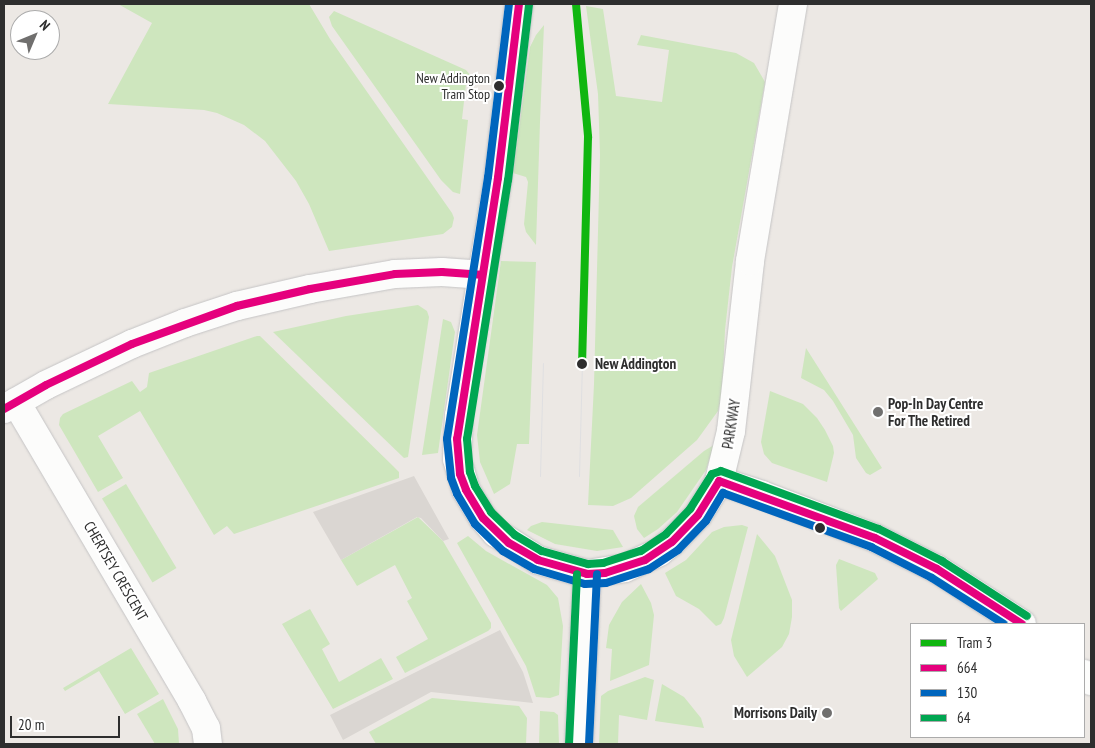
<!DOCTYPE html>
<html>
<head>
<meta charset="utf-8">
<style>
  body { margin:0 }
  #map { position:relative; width:1095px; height:748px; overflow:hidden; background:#ece8e4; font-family:"PT Sans Narrow",sans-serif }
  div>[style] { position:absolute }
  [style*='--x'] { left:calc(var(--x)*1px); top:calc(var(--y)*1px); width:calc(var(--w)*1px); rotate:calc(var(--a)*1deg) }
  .green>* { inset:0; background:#cee6be; transform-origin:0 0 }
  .plaza>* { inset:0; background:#dad6d2 }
  .roads { filter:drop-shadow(0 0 1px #c5c4c5) drop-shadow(0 0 1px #c5c4c5) }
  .minor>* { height:28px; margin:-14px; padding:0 14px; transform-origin:14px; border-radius:14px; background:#fcfcfb }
  .tram>* { height:1px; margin:-0.5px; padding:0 0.5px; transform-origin:0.5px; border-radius:0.5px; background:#dfdfe1 }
  .bus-1>* { height:8px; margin:-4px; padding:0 4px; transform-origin:4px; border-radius:4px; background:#e5007d }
  .bus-2>* { height:8px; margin:-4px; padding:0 4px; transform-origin:4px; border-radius:4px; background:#0065bd }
  .bus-3>* { height:8px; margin:-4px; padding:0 4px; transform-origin:4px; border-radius:4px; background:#00a651 }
  .tram-1>* { height:8px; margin:-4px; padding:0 4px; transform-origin:4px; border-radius:4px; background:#10b610 }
  .dots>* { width:14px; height:14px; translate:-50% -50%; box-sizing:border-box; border:2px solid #fff; border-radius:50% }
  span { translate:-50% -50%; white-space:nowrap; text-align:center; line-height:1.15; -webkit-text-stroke:4px #fff; paint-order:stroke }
  .bus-label { font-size:14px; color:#2e2e2e }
  .right { translate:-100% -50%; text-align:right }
  .stop-label { font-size:15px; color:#2e2e2e; font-weight:700 }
  .left { translate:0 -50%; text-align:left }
  .poi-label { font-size:15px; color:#2e2e2e; font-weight:700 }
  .street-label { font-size:15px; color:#2e2e2e }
  .frame { position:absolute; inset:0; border:5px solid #2e2e2e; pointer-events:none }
  .legend { position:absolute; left:910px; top:623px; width:175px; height:115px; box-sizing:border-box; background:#fff; border:1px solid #ababab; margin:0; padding:6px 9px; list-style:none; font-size:15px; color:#2e2e2e }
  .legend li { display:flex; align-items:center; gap:10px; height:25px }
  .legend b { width:25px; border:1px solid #ababab }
  .north { position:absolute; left:10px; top:10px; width:50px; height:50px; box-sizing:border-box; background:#fff; border:1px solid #ababab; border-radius:50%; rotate:45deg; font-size:14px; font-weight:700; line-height:20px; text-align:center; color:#2e2e2e }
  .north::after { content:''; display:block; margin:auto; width:18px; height:22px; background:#706f6e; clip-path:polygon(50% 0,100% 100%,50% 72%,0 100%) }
  .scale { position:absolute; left:10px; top:716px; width:110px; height:22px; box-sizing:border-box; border:2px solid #2e2e2e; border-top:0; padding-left:6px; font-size:15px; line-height:18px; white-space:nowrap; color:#2e2e2e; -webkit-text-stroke:4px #fff; paint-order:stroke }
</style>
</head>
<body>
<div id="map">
  <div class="green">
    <div style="clip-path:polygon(118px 4px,309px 4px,330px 39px,452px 213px,454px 218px,452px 227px,443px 234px,329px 251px,309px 204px,296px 181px,265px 141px,244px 125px,217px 113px,204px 110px,108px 104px,152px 23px)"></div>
    <div style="clip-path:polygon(586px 6px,603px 9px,616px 96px,662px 102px,669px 50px,637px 45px,641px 35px,736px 53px,754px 63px,765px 82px,732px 267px,725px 330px,722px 396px,718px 411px,697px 440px,631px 498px,613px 506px,588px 505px,594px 384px,600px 155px,598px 94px)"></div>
    <div style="clip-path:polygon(334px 11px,466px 70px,472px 77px,471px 85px,466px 84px,462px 119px,468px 120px,460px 194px,453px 192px,441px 180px,332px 26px,329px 17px)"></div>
    <div style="clip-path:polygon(544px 25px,540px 122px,536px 245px,526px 232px,524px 224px,528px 182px,526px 177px,513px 173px,530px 47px,536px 35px)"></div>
    <div style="clip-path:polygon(501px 261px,536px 262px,529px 444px,517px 444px,510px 484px,494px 494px,480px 462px,477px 435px)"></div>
    <div style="clip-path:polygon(418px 305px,427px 311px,429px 317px,408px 457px,404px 458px,273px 332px,346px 316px)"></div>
    <div style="clip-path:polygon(443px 319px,451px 322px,455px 332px,438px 453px,422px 455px)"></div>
    <div style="clip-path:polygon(257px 336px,260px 336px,393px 466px,399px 472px,399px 478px,234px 534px,227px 526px,214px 535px,140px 411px,98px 436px,123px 478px,98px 492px,59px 425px,60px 418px,63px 414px,132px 381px,140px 392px,147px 387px,149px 373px)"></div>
    <div style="clip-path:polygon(806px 348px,882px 468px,870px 475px,866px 473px,856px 458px,853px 435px,833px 401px,824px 390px,801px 378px)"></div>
    <div style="clip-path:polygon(770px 391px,803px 404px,817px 418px,825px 430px,833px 446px,834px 453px,827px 482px,772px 463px,764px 454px,761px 442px)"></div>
    <div style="clip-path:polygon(714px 445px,706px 470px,677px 512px,658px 529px,644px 538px,637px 529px,634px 516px,638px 507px,704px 451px)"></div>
    <div style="left:126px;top:484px;width:98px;height:28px;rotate:59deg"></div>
    <div style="clip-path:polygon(418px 517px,443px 541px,491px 623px,491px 628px,488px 631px,405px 673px,396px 657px,428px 639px,407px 601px,412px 598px,395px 565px,357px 586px,341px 560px)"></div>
    <div style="clip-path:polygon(542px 522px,613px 530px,623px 547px,597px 551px,555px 544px,527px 530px,531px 526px)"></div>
    <div style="clip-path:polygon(742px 525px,748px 527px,724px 618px,721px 624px,716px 626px,699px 609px,676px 596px,665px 573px,686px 560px,712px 532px,724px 527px)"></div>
    <div style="clip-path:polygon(757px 534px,775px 556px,792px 600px,792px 617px,789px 634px,782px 647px,747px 677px,734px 656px,731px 640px)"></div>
    <div style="clip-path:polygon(468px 536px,486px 551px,547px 585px,558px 598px,563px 626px,559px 695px,550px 698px,536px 697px,526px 666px,457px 543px)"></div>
    <div style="clip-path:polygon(839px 559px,875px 573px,878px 579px,841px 611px,839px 608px,836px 565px)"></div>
    <div style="clip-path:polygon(641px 584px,651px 603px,654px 615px,649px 665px,610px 681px,612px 649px,606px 648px,609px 625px,622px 602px)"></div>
    <div style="clip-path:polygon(310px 609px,330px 644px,322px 649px,339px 682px,381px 658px,393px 679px,333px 709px,282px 624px)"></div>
    <div style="clip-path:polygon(131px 648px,159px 694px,125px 714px,99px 671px,65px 691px,63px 688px)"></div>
    <div style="clip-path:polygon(645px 677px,654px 680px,647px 720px,619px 715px,618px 744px,599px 744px,601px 696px,608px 691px)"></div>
    <div style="clip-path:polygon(662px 684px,684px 697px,701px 718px,704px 728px,655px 721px)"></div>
    <div style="clip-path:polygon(432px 698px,519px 706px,527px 718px,526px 744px,376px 744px,369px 732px)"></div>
    <div style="clip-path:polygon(163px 699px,178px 729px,179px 744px,155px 744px,137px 714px)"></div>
    <div style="clip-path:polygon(540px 711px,554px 712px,558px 715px,559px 744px,539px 744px)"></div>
  </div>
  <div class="plaza">
    <div style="clip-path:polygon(414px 476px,449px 539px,443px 541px,421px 518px,417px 517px,341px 560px,313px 512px)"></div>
    <div style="clip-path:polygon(500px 630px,523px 672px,533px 703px,431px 692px,343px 740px,330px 715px)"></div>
  </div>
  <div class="roads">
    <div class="minor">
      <div style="--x:519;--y:4;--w:175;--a:96.9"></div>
      <div style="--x:498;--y:178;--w:240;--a:99.3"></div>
      <div style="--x:459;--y:415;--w:44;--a:92.6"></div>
      <div style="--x:457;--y:459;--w:32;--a:74"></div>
      <div style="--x:466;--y:490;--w:33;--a:59"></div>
      <div style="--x:483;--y:518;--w:20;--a:49"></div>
      <div style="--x:496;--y:533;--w:50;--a:32.7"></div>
      <div style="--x:538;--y:560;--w:51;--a:15.9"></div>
      <div style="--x:587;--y:574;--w:38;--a:-9"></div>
      <div style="--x:625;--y:568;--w:38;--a:-25"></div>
      <div style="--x:659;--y:552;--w:16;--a:-38"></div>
      <div style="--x:672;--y:542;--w:37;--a:-46"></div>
      <div style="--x:698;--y:515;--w:40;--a:-58"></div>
      <div style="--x:719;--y:481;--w:51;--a:-76.5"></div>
      <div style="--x:731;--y:431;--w:171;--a:-83.6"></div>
      <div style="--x:750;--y:261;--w:261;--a:-80.5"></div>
      <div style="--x:16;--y:402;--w:347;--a:59.5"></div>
      <div style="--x:192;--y:701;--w:30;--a:63"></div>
      <div style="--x:206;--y:728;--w:16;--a:83"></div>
      <div style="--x:4;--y:409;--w:48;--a:-29.7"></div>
      <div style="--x:46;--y:385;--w:95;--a:-25.5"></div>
      <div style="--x:132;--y:344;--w:57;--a:-21.6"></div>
      <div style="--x:185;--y:323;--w:55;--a:-18.1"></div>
      <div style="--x:237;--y:306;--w:75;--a:-13.1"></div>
      <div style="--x:310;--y:289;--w:86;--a:-10"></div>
      <div style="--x:395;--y:274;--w:47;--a:-2.4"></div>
      <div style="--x:442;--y:272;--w:39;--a:4"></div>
      <div style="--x:719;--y:481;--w:45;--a:18"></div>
      <div style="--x:762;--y:495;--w:121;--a:20.8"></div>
      <div style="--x:875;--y:538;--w:69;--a:26.6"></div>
      <div style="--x:937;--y:569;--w:101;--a:32.9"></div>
      <div style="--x:1084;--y:674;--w:10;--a:45"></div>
      <div style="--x:579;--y:744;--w:170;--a:-87.3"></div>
    </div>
  </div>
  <div class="tram">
    <div style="--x:540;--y:476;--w:113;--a:-88.5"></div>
    <div style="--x:579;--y:476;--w:111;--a:-88.5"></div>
  </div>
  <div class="bus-1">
    <div style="--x:519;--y:4;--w:175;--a:96.9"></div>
    <div style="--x:498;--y:178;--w:264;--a:98.9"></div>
    <div style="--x:457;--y:439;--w:35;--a:85"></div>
    <div style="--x:460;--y:474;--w:17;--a:69"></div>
    <div style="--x:466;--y:490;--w:33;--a:59"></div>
    <div style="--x:483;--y:518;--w:36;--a:44"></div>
    <div style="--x:509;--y:543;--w:34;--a:30"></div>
    <div style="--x:538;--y:560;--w:51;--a:15.9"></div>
    <div style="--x:587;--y:574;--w:18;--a:-3"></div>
    <div style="--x:605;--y:573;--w:42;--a:-18"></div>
    <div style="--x:645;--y:560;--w:32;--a:-34"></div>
    <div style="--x:672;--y:542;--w:37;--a:-46"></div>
    <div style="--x:698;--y:515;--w:40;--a:-58"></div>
    <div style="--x:719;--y:481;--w:166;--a:20.1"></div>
    <div style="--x:875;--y:538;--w:69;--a:26.6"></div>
    <div style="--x:937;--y:569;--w:101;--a:32.9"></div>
    <div style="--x:4;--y:409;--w:48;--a:-29.7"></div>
    <div style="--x:46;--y:385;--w:95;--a:-25.5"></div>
    <div style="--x:132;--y:344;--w:112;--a:-19.9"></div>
    <div style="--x:237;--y:306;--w:75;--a:-13.1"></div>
    <div style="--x:310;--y:289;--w:86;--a:-10"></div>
    <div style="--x:395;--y:274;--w:47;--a:-2.4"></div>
    <div style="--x:442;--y:272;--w:39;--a:4"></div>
  </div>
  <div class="bus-2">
    <div style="--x:509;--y:4;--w:174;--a:96.9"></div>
    <div style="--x:488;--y:177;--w:265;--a:98.9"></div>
    <div style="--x:447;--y:439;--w:39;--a:84"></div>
    <div style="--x:451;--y:478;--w:17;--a:69"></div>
    <div style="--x:457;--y:494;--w:35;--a:59"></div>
    <div style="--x:475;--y:524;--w:39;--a:44"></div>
    <div style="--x:503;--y:551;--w:36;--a:30"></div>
    <div style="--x:534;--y:569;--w:53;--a:16.4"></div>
    <div style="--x:585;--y:584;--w:21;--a:-3"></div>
    <div style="--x:606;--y:583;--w:45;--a:-18"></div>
    <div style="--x:649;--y:569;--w:35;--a:-33"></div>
    <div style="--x:678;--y:550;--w:40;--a:-46"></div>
    <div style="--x:706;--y:521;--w:33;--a:-59"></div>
    <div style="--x:723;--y:493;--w:158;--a:20"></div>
    <div style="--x:871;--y:547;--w:68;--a:26.9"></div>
    <div style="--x:932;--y:578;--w:85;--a:32.6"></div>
    <div style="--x:589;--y:744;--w:170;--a:-87.3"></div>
  </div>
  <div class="bus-3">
    <div style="--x:529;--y:5;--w:176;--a:96.8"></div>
    <div style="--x:508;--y:180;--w:262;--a:99"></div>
    <div style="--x:467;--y:439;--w:33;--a:85"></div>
    <div style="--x:470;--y:472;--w:15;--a:70"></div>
    <div style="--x:475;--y:486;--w:31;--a:58"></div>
    <div style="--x:491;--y:512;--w:33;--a:44"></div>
    <div style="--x:515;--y:535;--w:31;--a:31"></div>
    <div style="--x:542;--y:551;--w:48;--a:15.8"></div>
    <div style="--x:588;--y:564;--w:15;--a:-4"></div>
    <div style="--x:603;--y:563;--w:40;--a:-18"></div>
    <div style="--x:641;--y:551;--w:30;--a:-34"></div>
    <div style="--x:666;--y:534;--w:35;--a:-46"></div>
    <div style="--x:690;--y:509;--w:41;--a:-57.8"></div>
    <div style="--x:712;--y:474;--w:9;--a:-18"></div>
    <div style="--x:721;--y:471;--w:168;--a:20.2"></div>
    <div style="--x:879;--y:529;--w:71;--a:26.9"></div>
    <div style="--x:942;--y:561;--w:101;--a:32.9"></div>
    <div style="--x:569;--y:744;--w:170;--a:-87.3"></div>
  </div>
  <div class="tram-1">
    <div style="--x:576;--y:4;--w:134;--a:84.8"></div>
    <div style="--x:588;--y:137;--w:228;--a:91.5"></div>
  </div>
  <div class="dots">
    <div style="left:499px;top:86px;background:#2e2e2e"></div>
    <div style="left:582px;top:364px;background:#2e2e2e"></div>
    <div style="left:878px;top:412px;background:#706f6e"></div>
    <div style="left:820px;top:528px;background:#2e2e2e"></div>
    <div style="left:827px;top:713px;background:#706f6e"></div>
  </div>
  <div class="bus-label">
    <span class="right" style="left:490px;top:86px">New Addington<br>Tram Stop</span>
  </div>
  <div class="stop-label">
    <span class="left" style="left:595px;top:364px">New Addington</span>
  </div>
  <div class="poi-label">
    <span class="left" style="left:888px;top:412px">Pop-In Day Centre<br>For The Retired</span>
    <span class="right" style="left:817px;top:713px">Morrisons Daily</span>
  </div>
  <div class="street-label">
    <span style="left:731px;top:424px;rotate:-81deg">PARKWAY</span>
    <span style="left:116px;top:571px;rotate:60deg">CHERTSEY CRESCENT</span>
  </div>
  <div class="frame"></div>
  <ul class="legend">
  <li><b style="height:6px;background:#10b610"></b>Tram 3</li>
  <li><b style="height:6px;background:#e5007d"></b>664</li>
  <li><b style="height:6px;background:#0065bd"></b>130</li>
  <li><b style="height:6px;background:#00a651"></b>64</li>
  </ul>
  <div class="north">N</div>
  <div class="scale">20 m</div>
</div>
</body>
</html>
